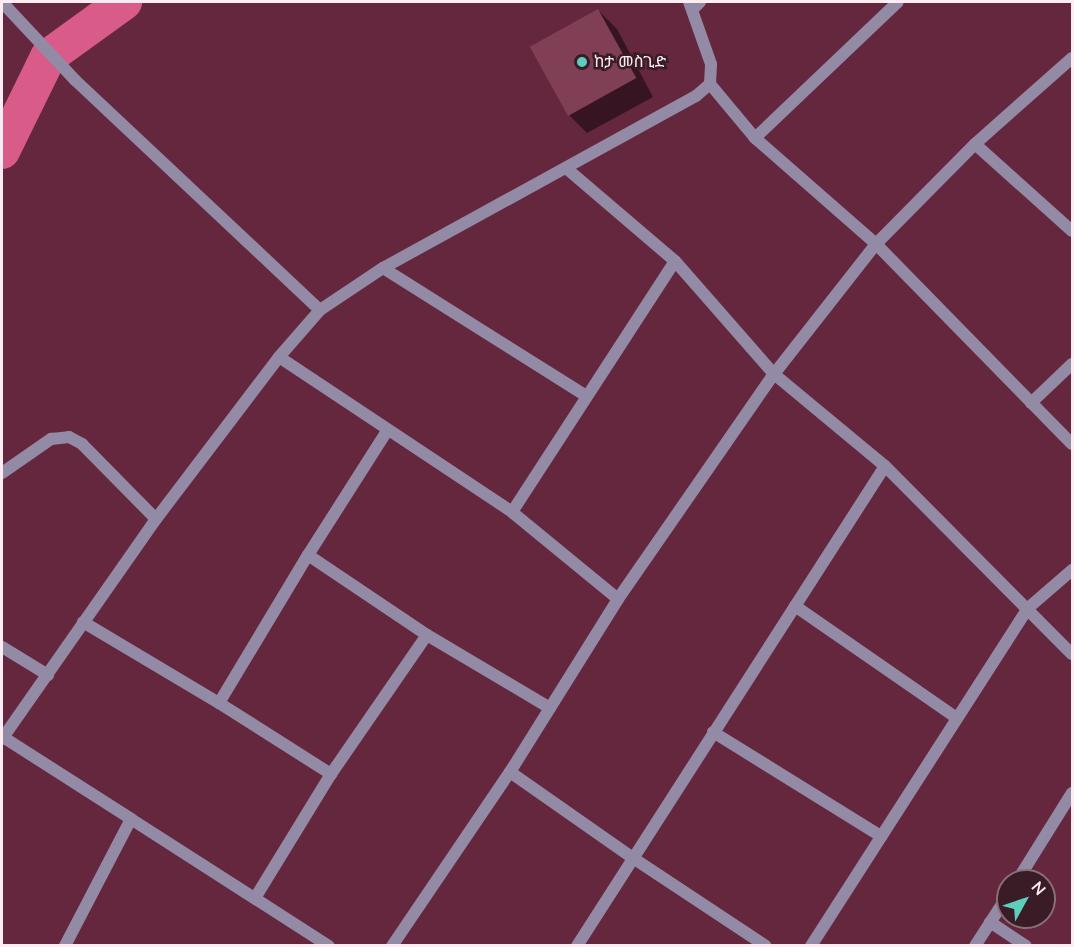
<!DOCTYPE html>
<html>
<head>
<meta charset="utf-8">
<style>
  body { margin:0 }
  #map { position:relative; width:1074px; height:947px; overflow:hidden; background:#65273e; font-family:"Nunito Sans","Noto Sans Ethiopic",sans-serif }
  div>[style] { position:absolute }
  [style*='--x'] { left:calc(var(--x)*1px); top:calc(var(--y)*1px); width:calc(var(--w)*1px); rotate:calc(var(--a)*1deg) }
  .shadow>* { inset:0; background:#0007 }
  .river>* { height:36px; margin:-18px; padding:0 18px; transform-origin:18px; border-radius:18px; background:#d95b8a }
  .building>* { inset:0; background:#813f56; transform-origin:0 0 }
  .minor>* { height:12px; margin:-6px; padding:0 6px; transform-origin:6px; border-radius:6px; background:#938aa6 }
  .tertiary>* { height:12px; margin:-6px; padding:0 6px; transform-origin:6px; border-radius:6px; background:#938aa6 }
  .dots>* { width:16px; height:16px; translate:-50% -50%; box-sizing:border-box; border:3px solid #391c26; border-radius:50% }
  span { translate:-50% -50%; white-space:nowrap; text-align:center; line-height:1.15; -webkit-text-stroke:5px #391c26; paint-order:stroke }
  .poi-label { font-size:16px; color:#fdecf1 }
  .left { translate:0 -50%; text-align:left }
  .frame { position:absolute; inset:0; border:3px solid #fdecf1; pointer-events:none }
  .north { position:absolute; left:996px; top:869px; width:60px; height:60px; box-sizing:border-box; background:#391c26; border:2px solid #876f77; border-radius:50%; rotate:50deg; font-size:16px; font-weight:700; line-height:24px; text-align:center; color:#fdecf1 }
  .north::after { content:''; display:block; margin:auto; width:21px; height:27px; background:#5dceb9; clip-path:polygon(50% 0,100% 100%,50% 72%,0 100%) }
</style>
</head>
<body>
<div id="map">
  <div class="shadow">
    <div style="clip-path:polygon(598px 10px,617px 29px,653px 97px,587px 133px,568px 114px)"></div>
  </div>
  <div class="river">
    <div style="--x:2;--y:151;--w:105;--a:-63.9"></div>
    <div style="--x:48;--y:57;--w:94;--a:-35.9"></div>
  </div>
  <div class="building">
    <div style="left:598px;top:9px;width:79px;height:78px;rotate:61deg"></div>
  </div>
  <div class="minor">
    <div style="--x:2;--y:2;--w:107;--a:46.9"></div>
    <div style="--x:75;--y:80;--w:336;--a:43.2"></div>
    <div style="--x:693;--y:9;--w:10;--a:-45"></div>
    <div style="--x:710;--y:84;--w:70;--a:50.2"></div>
    <div style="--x:755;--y:138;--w:161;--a:41.2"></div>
    <div style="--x:876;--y:244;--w:280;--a:45.6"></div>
    <div style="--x:755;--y:138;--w:197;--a:-43.6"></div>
    <div style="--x:975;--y:144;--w:130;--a:41.9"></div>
    <div style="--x:566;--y:168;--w:143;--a:40.5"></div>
    <div style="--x:675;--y:261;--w:150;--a:48.8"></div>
    <div style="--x:774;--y:374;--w:144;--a:39.7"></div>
    <div style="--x:885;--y:466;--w:265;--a:45.2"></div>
    <div style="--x:383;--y:268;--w:240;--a:32.2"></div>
    <div style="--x:279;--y:357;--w:280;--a:33.6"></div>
    <div style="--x:512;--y:512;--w:299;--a:-57"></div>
    <div style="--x:1031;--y:403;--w:57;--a:-43.6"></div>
    <div style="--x:2;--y:473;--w:60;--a:-34.8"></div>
    <div style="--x:51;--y:439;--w:18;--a:-6"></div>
    <div style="--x:69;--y:437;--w:15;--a:28"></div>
    <div style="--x:82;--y:444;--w:105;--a:45.4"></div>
    <div style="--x:512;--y:512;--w:137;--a:39.4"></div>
    <div style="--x:795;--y:606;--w:197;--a:34.7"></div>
    <div style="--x:83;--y:622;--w:158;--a:30.8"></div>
    <div style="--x:219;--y:703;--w:173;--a:-59"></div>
    <div style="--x:308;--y:555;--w:147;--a:-57.5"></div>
    <div style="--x:427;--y:635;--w:143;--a:30.7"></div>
    <div style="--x:2;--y:647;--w:54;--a:31.3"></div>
    <div style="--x:219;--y:703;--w:133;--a:32.4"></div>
    <div style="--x:331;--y:774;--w:169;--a:-55.4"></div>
    <div style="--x:427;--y:635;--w:143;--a:-146.1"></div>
    <div style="--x:713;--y:732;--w:198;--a:31.8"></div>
    <div style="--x:3;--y:737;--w:152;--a:32.6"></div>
    <div style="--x:131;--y:819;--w:143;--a:117.5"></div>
    <div style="--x:510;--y:772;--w:150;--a:35"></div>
    <div style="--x:633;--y:858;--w:159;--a:33.5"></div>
    <div style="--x:131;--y:819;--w:235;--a:32.7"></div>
    <div style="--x:1017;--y:881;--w:104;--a:-58"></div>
    <div style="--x:255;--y:898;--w:145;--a:-58.5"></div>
    <div style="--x:990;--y:922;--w:43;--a:33.7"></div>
    <div style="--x:392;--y:946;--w:210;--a:-55.9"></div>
    <div style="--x:510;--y:772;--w:204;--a:-58"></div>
    <div style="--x:618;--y:599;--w:274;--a:-55.3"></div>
    <div style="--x:774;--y:374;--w:165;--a:-51.9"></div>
    <div style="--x:876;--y:244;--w:141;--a:-45.3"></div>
    <div style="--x:975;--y:144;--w:130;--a:-41.6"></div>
    <div style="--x:577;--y:946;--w:570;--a:-57.31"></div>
    <div style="--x:811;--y:946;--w:400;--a:-57.3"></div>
    <div style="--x:1027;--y:609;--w:60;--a:-40.9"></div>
    <div style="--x:975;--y:946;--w:61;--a:-57.1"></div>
  </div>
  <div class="tertiary">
    <div style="--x:2;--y:739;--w:269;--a:-55"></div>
    <div style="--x:156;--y:519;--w:203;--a:-52.8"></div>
    <div style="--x:279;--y:357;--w:62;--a:-48.9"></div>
    <div style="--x:320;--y:310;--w:76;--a:-33.7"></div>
    <div style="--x:383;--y:268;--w:357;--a:-28.8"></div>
    <div style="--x:696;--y:96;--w:18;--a:-41"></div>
    <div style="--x:710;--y:84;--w:20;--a:-87"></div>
    <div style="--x:711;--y:64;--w:66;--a:-109.5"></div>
  </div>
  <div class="dots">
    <div style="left:582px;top:62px;background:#5dceb9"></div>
  </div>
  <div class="poi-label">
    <span class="left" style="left:594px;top:62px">ከታ መስጊድ</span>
  </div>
  <div class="frame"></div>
  <div class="north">N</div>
</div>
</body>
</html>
